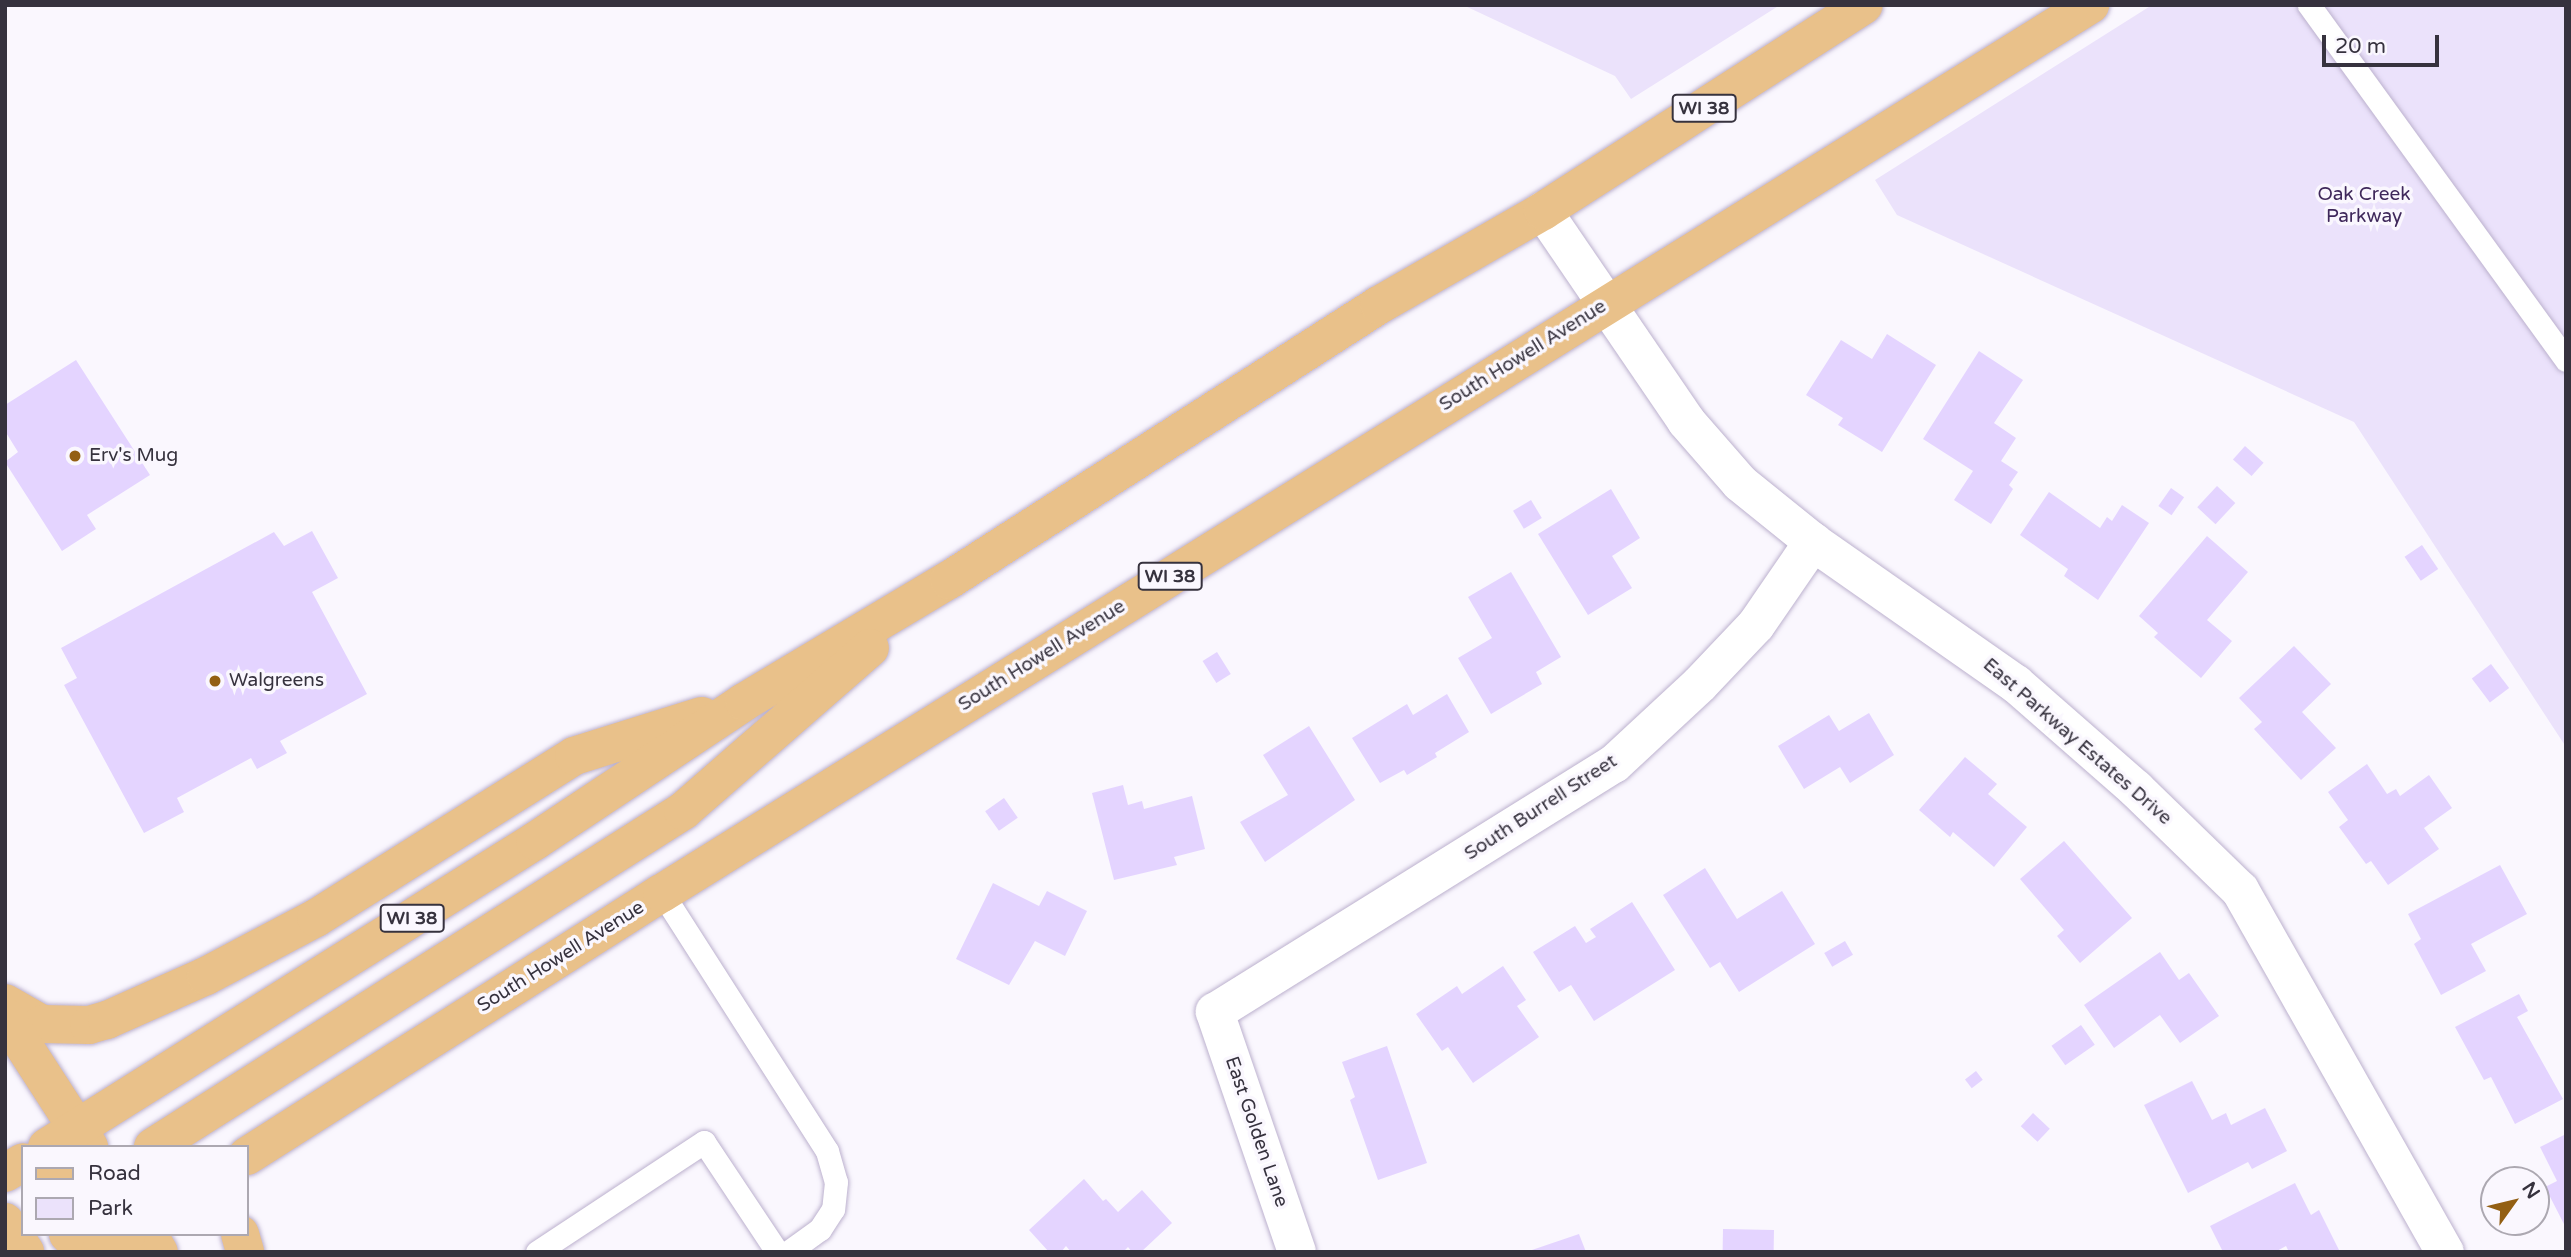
<!DOCTYPE html>
<html>
<head>
<meta charset="utf-8">
<style>
  body { margin:0 }
  #map { position:relative; width:2571px; height:1257px; overflow:hidden; background:#faf7fe; font-family:"Varela Round",sans-serif }
  div>[style] { position:absolute }
  [style*='--x'] { left:calc(var(--x)*1px); top:calc(var(--y)*1px); width:calc(var(--w)*1px); rotate:calc(var(--a)*1deg) }
  .green>* { inset:0; background:#ebe2fb }
  .building>* { inset:0; background:#e4d4ff; transform-origin:0 0 }
  .roads { filter:drop-shadow(0 0 2px #bcb1ce) drop-shadow(0 0 2px #bcb1ce) }
  .lane>* { height:23px; margin:-11.5px; padding:0 11.5px; transform-origin:11.5px; border-radius:11.5px; background:#fff }
  .street>* { height:38px; margin:-19px; padding:0 19px; transform-origin:19px; border-radius:19px; background:#fff }
  .primary>* { height:38px; margin:-19px; padding:0 19px; transform-origin:19px; border-radius:19px; background:#e9c18a }
  .dots>* { width:19px; height:19px; translate:-50% -50%; box-sizing:border-box; border:4px solid #faf7fe; border-radius:50% }
  span { translate:-50% -50%; white-space:nowrap; text-align:center; line-height:1.15; -webkit-text-stroke:7px #faf7fe; paint-order:stroke }
  .shield-label span { padding:2px 5px; background:#faf7fe; border:2px solid; border-radius:5px; -webkit-text-stroke-width:0 }
  .shield-label { font-size:18px; color:#36323e; font-weight:700 }
  .park-label { font-size:19px; color:#3f285b }
  .street-label { font-size:19px; color:#36323e }
  .poi-label { font-size:19px; color:#36323e }
  .left { translate:0 -50%; text-align:left }
  .frame { position:absolute; inset:0; border:7px solid #36323e; pointer-events:none }
  .legend { position:absolute; left:21px; top:1145px; width:228px; height:91px; box-sizing:border-box; background:#faf7fe; border:2px solid #aca8b1; margin:0; padding:9px 12px; list-style:none; font-size:21px; color:#36323e }
  .legend li { display:flex; align-items:center; gap:14px; height:35px }
  .legend b { width:35px; border:2px solid #aca8b1 }
  .north { position:absolute; left:2480px; top:1166px; width:70px; height:70px; box-sizing:border-box; background:#faf7fe; border:2px solid #aca8b1; border-radius:50%; rotate:56deg; font-size:19px; font-weight:700; line-height:28px; text-align:center; color:#36323e }
  .north::after { content:''; display:block; margin:auto; width:24px; height:32px; background:#935f13; clip-path:polygon(50% 0,100% 100%,50% 72%,0 100%) }
  .scale { position:absolute; left:2322px; top:35px; width:117px; height:32px; box-sizing:border-box; border:4px solid #36323e; border-top:0; padding-left:9px; font-size:21px; line-height:24px; white-space:nowrap; color:#36323e; -webkit-text-stroke:5px #faf7fe; paint-order:stroke }
</style>
</head>
<body>
<div id="map">
  <div class="green">
    <div style="clip-path:polygon(1463px 5px,1780px 5px,1631px 99px,1615px 76px)"></div>
    <div style="clip-path:polygon(2152px 5px,2566px 5px,2566px 747px,2354px 422px,1897px 215px,1875px 180px)"></div>
  </div>
  <div class="building">
    <div style="clip-path:polygon(1887px 334px,1936px 365px,1882px 452px,1838px 425px,1843px 418px,1806px 395px,1841px 340px,1872px 359px)"></div>
    <div style="clip-path:polygon(1979px 351px,2023px 380px,1994px 423px,2016px 438px,2001px 461px,2018px 472px,2009px 485px,2013px 489px,1991px 524px,1954px 500px,1973px 471px,1923px 439px)"></div>
    <div style="clip-path:polygon(76px 360px,150px 475px,87px 515px,96px 529px,62px 551px,5px 462px,18px 452px,5px 431px,5px 405px)"></div>
    <div style="left:2245px;top:446px;width:25px;height:18px;rotate:42deg"></div>
    <div style="left:2217px;top:486px;width:25px;height:29px;rotate:43deg"></div>
    <div style="left:2171px;top:488px;width:16px;height:22px;rotate:35deg"></div>
    <div style="clip-path:polygon(1611px 489px,1640px 538px,1612px 556px,1632px 588px,1588px 615px,1538px 534px)"></div>
    <div style="clip-path:polygon(2049px 492px,2100px 528px,2107px 517px,2112px 521px,2122px 505px,2149px 523px,2098px 600px,2064px 576px,2068px 569px,2020px 535px)"></div>
    <div style="left:1531px;top:500px;width:21px;height:21px;rotate:59deg"></div>
    <div style="clip-path:polygon(312px 531px,338px 578px,312px 592px,367px 694px,280px 741px,287px 753px,257px 769px,251px 758px,177px 798px,184px 812px,144px 833px,64px 685px,77px 678px,61px 648px,274px 532px,284px 546px)"></div>
    <div style="clip-path:polygon(2207px 536px,2248px 572px,2207px 620px,2232px 641px,2201px 678px,2154px 637px,2158px 633px,2139px 616px)"></div>
    <div style="left:2422px;top:545px;width:29px;height:21px;rotate:56deg"></div>
    <div style="clip-path:polygon(1511px 572px,1561px 657px,1536px 672px,1542px 684px,1491px 714px,1458px 658px,1492px 638px,1468px 597px)"></div>
    <div style="clip-path:polygon(2294px 646px,2331px 684px,2302px 712px,2336px 748px,2301px 780px,2254px 729px,2262px 722px,2239px 698px)"></div>
    <div style="left:1217px;top:652px;width:26px;height:17px;rotate:58deg"></div>
    <div style="left:2491px;top:664px;width:30px;height:24px;rotate:53deg"></div>
    <div style="clip-path:polygon(1447px 694px,1469px 732px,1435px 753px,1437px 757px,1407px 775px,1404px 770px,1380px 783px,1352px 738px,1407px 704px,1413px 715px)"></div>
    <div style="clip-path:polygon(1869px 713px,1894px 755px,1850px 783px,1840px 767px,1804px 789px,1778px 746px,1829px 715px,1839px 731px)"></div>
    <div style="clip-path:polygon(1309px 726px,1355px 800px,1265px 862px,1240px 822px,1288px 795px,1263px 755px)"></div>
    <div style="clip-path:polygon(1965px 757px,1997px 784px,1988px 794px,2027px 827px,1994px 867px,1953px 832px,1950px 837px,1919px 810px)"></div>
    <div style="clip-path:polygon(2367px 764px,2387px 794px,2396px 789px,2400px 796px,2429px 775px,2452px 808px,2424px 828px,2439px 849px,2388px 885px,2371px 861px,2366px 864px,2339px 827px,2348px 820px,2328px 792px)"></div>
    <div style="clip-path:polygon(1123px 785px,1128px 805px,1142px 801px,1144px 809px,1192px 796px,1205px 849px,1174px 857px,1177px 865px,1114px 880px,1092px 793px)"></div>
    <div style="left:1004px;top:798px;width:24px;height:23px;rotate:55deg"></div>
    <div style="clip-path:polygon(2064px 841px,2132px 918px,2080px 963px,2057px 936px,2064px 930px,2020px 879px)"></div>
    <div style="clip-path:polygon(2500px 865px,2527px 914px,2471px 944px,2486px 971px,2441px 995px,2414px 944px,2421px 939px,2408px 914px)"></div>
    <div style="clip-path:polygon(1705px 868px,1737px 919px,1782px 891px,1815px 944px,1739px 992px,1720px 962px,1710px 968px,1663px 895px)"></div>
    <div style="clip-path:polygon(993px 883px,1039px 906px,1047px 891px,1087px 911px,1065px 956px,1035px 941px,1009px 985px,956px 959px)"></div>
    <div style="clip-path:polygon(1632px 902px,1675px 970px,1594px 1021px,1571px 985px,1559px 992px,1533px 952px,1575px 926px,1586px 943px,1596px 937px,1590px 929px)"></div>
    <div style="left:1845px;top:941px;width:16px;height:24px;rotate:60deg"></div>
    <div style="clip-path:polygon(2160px 952px,2179px 980px,2189px 973px,2219px 1016px,2180px 1043px,2160px 1015px,2114px 1048px,2084px 1005px)"></div>
    <div style="clip-path:polygon(1503px 966px,1526px 1000px,1517px 1006px,1539px 1037px,1473px 1083px,1448px 1047px,1442px 1051px,1416px 1014px,1457px 986px,1462px 994px)"></div>
    <div style="clip-path:polygon(2519px 994px,2528px 1011px,2517px 1017px,2563px 1099px,2515px 1124px,2491px 1077px,2484px 1080px,2455px 1027px)"></div>
    <div style="left:2081px;top:1025px;width:24px;height:36px;rotate:55deg"></div>
    <div style="clip-path:polygon(1387px 1046px,1427px 1163px,1378px 1180px,1350px 1100px,1355px 1097px,1342px 1062px)"></div>
    <div style="left:1976px;top:1071px;width:11px;height:14px;rotate:52deg"></div>
    <div style="clip-path:polygon(2192px 1081px,2212px 1120px,2226px 1113px,2231px 1125px,2265px 1108px,2287px 1151px,2252px 1169px,2248px 1162px,2188px 1193px,2144px 1105px)"></div>
    <div style="left:2033px;top:1113px;width:23px;height:18px;rotate:43deg"></div>
    <div style="clip-path:polygon(2566px 1134px,2566px 1228px,2545px 1187px,2557px 1181px,2540px 1147px)"></div>
    <div style="clip-path:polygon(1084px 1179px,1103px 1201px,1106px 1199px,1118px 1212px,1142px 1190px,1172px 1223px,1141px 1252px,1132px 1252px,1128px 1247px,1123px 1252px,1071px 1252px,1066px 1246px,1061px 1252px,1049px 1252px,1029px 1230px)"></div>
    <div style="clip-path:polygon(2295px 1183px,2311px 1215px,2319px 1210px,2340px 1252px,2289px 1252px,2286px 1246px,2275px 1252px,2223px 1252px,2210px 1226px)"></div>
    <div style="left:1723px;top:1229px;width:51px;height:23px;rotate:1deg"></div>
    <div style="clip-path:polygon(1579px 1234px,1586px 1252px,1529px 1252px,1529px 1251px)"></div>
  </div>
  <div class="roads">
    <div class="lane">
      <div style="--x:2309;--y:5;--w:438;--a:54.1"></div>
      <div style="--x:662;--y:893;--w:306;--a:57.4"></div>
      <div style="--x:827;--y:1151;--w:32;--a:74"></div>
      <div style="--x:836;--y:1182;--w:27;--a:96"></div>
      <div style="--x:833;--y:1209;--w:24;--a:123"></div>
      <div style="--x:820;--y:1229;--w:39;--a:144"></div>
      <div style="--x:537;--y:1252;--w:200;--a:-33.4"></div>
      <div style="--x:704;--y:1142;--w:132;--a:56.4"></div>
    </div>
    <div class="street">
      <div style="--x:1543;--y:211;--w:254;--a:55.7"></div>
      <div style="--x:1686;--y:421;--w:82;--a:48.9"></div>
      <div style="--x:1740;--y:483;--w:94;--a:38.9"></div>
      <div style="--x:1813;--y:542;--w:248;--a:35"></div>
      <div style="--x:2016;--y:684;--w:159;--a:41.2"></div>
      <div style="--x:2136;--y:789;--w:145;--a:44.2"></div>
      <div style="--x:2240;--y:890;--w:416;--a:60.5"></div>
      <div style="--x:1297;--y:1252;--w:254;--a:-108.9"></div>
      <div style="--x:1215;--y:1012;--w:470;--a:-31.9"></div>
      <div style="--x:1614;--y:764;--w:117;--a:-42.9"></div>
      <div style="--x:1700;--y:684;--w:81;--a:-46.5"></div>
      <div style="--x:1756;--y:625;--w:101;--a:-55.5"></div>
    </div>
    <div class="primary">
      <div style="--x:5;--y:1003;--w:43;--a:29.6"></div>
      <div style="--x:42;--y:1024;--w:47;--a:1.2"></div>
      <div style="--x:89;--y:1025;--w:19;--a:-16"></div>
      <div style="--x:107;--y:1020;--w:108;--a:-24"></div>
      <div style="--x:206;--y:976;--w:124;--a:-27.8"></div>
      <div style="--x:316;--y:918;--w:305;--a:-32.1"></div>
      <div style="--x:574;--y:756;--w:134;--a:-17.4"></div>
      <div style="--x:5;--y:1017;--w:155;--a:57.1"></div>
      <div style="--x:47;--y:1147;--w:576;--a:-32.09"></div>
      <div style="--x:535;--y:841;--w:251;--a:-33.6"></div>
      <div style="--x:744;--y:702;--w:239;--a:-30.8"></div>
      <div style="--x:949;--y:580;--w:510;--a:-32.6"></div>
      <div style="--x:1379;--y:305;--w:189;--a:-29.8"></div>
      <div style="--x:1543;--y:211;--w:381;--a:-32.7"></div>
      <div style="--x:153;--y:1147;--w:628;--a:-32.37"></div>
      <div style="--x:683;--y:811;--w:248;--a:-41.1"></div>
      <div style="--x:247;--y:1156;--w:491;--a:-32.4"></div>
      <div style="--x:662;--y:893;--w:1682;--a:-31.88"></div>
      <div style="--x:5;--y:1173;--w:21;--a:-31"></div>
      <div style="--x:5;--y:1222;--w:36;--a:56"></div>
      <div style="--x:68;--y:1234;--w:26;--a:43"></div>
      <div style="--x:148;--y:1234;--w:21;--a:59"></div>
      <div style="--x:240;--y:1234;--w:19;--a:74"></div>
      <div style="--x:100;--y:1252;--w:32;--a:-34"></div>
    </div>
  </div>
  <div class="dots">
    <div style="left:75px;top:456px;background:#935f13"></div>
    <div style="left:215px;top:681px;background:#935f13"></div>
  </div>
  <div class="shield-label">
    <span style="left:1704px;top:108px">WI 38</span>
    <span style="left:1170px;top:576px">WI 38</span>
    <span style="left:412px;top:918px">WI 38</span>
  </div>
  <div class="park-label">
    <span style="left:2364px;top:206px">Oak Creek<br>Parkway</span>
  </div>
  <div class="street-label">
    <span style="left:1523px;top:356px;rotate:-32deg">South Howell Avenue</span>
    <span style="left:1042px;top:656px;rotate:-32deg">South Howell Avenue</span>
    <span style="left:2077px;top:742px;rotate:41deg">East Parkway Estates Drive</span>
    <span style="left:1541px;top:808px;rotate:-33deg">South Burrell Street</span>
    <span style="left:561px;top:957px;rotate:-32deg">South Howell Avenue</span>
    <span style="left:1256px;top:1132px;rotate:71deg">East Golden Lane</span>
  </div>
  <div class="poi-label">
    <span class="left" style="left:89px;top:456px">Erv's Mug</span>
    <span class="left" style="left:229px;top:681px">Walgreens</span>
  </div>
  <div class="frame"></div>
  <ul class="legend">
  <li><b style="height:9px;background:#e9c18a"></b>Road</li>
  <li><b style="height:19px;background:#ebe2fb"></b>Park</li>
  </ul>
  <div class="north">N</div>
  <div class="scale">20 m</div>
</div>
</body>
</html>
